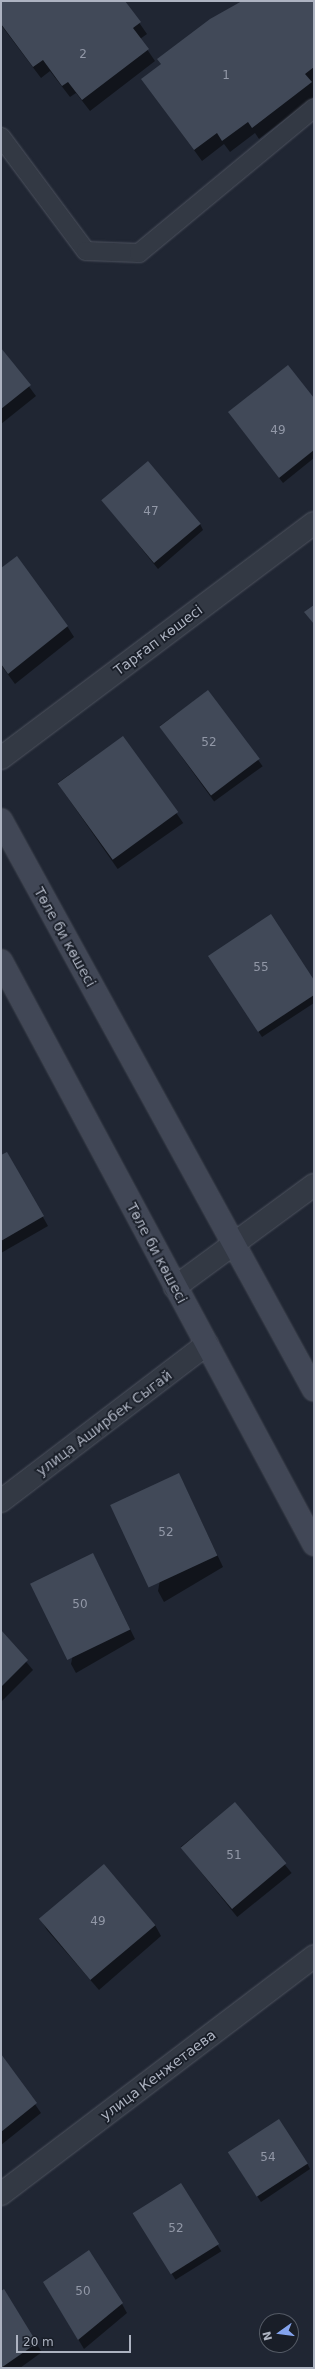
<!DOCTYPE html>
<html>
<head>
<meta charset="utf-8">
<style>
  body { margin:0 }
  #map { position:relative; width:315px; height:2369px; overflow:hidden; background:#202633; font-family:"DejaVu Sans",sans-serif }
  div>[style] { position:absolute }
  [style*='--x'] { left:calc(var(--x)*1px); top:calc(var(--y)*1px); width:calc(var(--w)*1px); rotate:calc(var(--a)*1deg) }
  .shadow>* { inset:0; background:#0007; transform-origin:0 0 }
  .building>* { inset:0; background:#414958; transform-origin:0 0 }
  .roads { filter:drop-shadow(0 0 1px #4e535f) drop-shadow(0 0 1px #4e535f) }
  .lane>* { height:18px; margin:-9px; padding:0 9px; transform-origin:9px; border-radius:9px; background:#333944 }
  .street>* { height:22px; margin:-11px; padding:0 11px; transform-origin:11px; border-radius:11px; background:#333944 }
  .secondary>* { height:22px; margin:-11px; padding:0 11px; transform-origin:11px; border-radius:11px; background:#414756 }
  span { translate:-50% -50%; white-space:nowrap; text-align:center; line-height:1.15; -webkit-text-stroke:3.5px #191e28; paint-order:stroke }
  .number-label { font-size:12px; color:#9298a7 }
  .number-label span { -webkit-text-stroke-width:0 }
  .street-label { font-size:14px; color:#adb3c1 }
  .frame { position:absolute; inset:0; border:2px solid #adb3c1; pointer-events:none }
  .north { position:absolute; left:259px; top:2313px; width:40px; height:40px; box-sizing:border-box; background:#191e28; border:1px solid #545a65; border-radius:50%; rotate:256deg; font-size:11px; font-weight:700; line-height:16px; text-align:center; color:#adb3c1 }
  .north::after { content:''; display:block; margin:auto; width:14px; height:18px; background:#84a4ee; clip-path:polygon(50% 0,100% 100%,50% 72%,0 100%) }
  .scale { position:absolute; left:16px; top:2335px; width:115px; height:18px; box-sizing:border-box; border:2px solid #adb3c1; border-top:0; padding-left:5px; font-size:12px; line-height:14px; white-space:nowrap; color:#adb3c1; -webkit-text-stroke:3px #191e28; paint-order:stroke }
</style>
</head>
<body>
<div id="map">
  <div class="shadow">
    <div style="clip-path:polygon(1px 1px,124px 1px,147px 34px,140px 39px,155px 61px,90px 111px,76px 93px,70px 97px,50px 71px,41px 78px,1px 25px)"></div>
    <div style="clip-path:polygon(244px 1px,314px 1px,314px 97px,259px 139px,255px 133px,230px 152px,224px 144px,202px 161px,142px 79px)"></div>
    <div style="clip-path:polygon(1px 349px,36px 396px,1px 424px)"></div>
    <div style="clip-path:polygon(314px 400px,314px 458px,283px 483px,229px 413px)"></div>
    <div style="clip-path:polygon(103px 501px,200px 524px,203px 530px,158px 569px)"></div>
    <div style="clip-path:polygon(1px 570px,67px 626px,74px 637px,15px 684px,1px 665px)"></div>
    <div style="left:208px;top:691px;width:93px;height:60px;rotate:54deg"></div>
    <div style="left:123px;top:737px;width:105px;height:80px;rotate:55deg"></div>
    <div style="clip-path:polygon(213px 962px,314px 982px,314px 1003px,262px 1037px)"></div>
    <div style="clip-path:polygon(7px 1153px,48px 1226px,1px 1253px,1px 1156px)"></div>
    <div style="clip-path:polygon(179px 1474px,223px 1567px,164px 1602px,158px 1591px)"></div>
    <div style="clip-path:polygon(93px 1554px,135px 1639px,76px 1673px,71px 1664px)"></div>
    <div style="clip-path:polygon(1px 1632px,33px 1670px,1px 1702px)"></div>
    <div style="left:235px;top:1803px;width:90px;height:70px;rotate:51deg"></div>
    <div style="clip-path:polygon(41px 1920px,155px 1925px,161px 1936px,99px 1990px,47px 1930px)"></div>
    <div style="clip-path:polygon(1px 2055px,41px 2113px,1px 2145px)"></div>
    <div style="clip-path:polygon(233px 2160px,307px 2163px,310px 2169px,261px 2202px)"></div>
    <div style="left:180px;top:2185px;width:78px;height:54px;rotate:58deg"></div>
    <div style="clip-path:polygon(44px 2282px,122px 2304px,127px 2313px,84px 2349px)"></div>
    <div style="clip-path:polygon(1px 2292px,42px 2352px,20px 2368px,1px 2368px)"></div>
  </div>
  <div class="building">
    <div style="clip-path:polygon(1px 1px,125px 1px,141px 22px,133px 28px,149px 49px,82px 100px,68px 82px,62px 86px,43px 60px,33px 67px,1px 24px)"></div>
    <div style="clip-path:polygon(242px 1px,314px 1px,314px 67px,305px 74px,312px 82px,252px 128px,248px 122px,222px 141px,217px 133px,194px 150px,141px 79px,161px 64px,157px 59px,210px 19px)"></div>
    <div style="clip-path:polygon(1px 348px,31px 385px,1px 409px)"></div>
    <div style="clip-path:polygon(288px 365px,314px 398px,314px 450px,279px 478px,228px 412px)"></div>
    <div style="left:148px;top:461px;width:82px;height:61px;rotate:50deg"></div>
    <div style="clip-path:polygon(17px 556px,68px 626px,8px 674px,1px 664px,1px 568px)"></div>
    <div style="clip-path:polygon(314px 605px,314px 624px,304px 612px)"></div>
    <div style="left:208px;top:690px;width:86px;height:61px;rotate:53deg"></div>
    <div style="left:123px;top:736px;width:94px;height:81px;rotate:54deg"></div>
    <div style="clip-path:polygon(271px 914px,314px 980px,314px 995px,258px 1032px,208px 956px)"></div>
    <div style="clip-path:polygon(7px 1152px,44px 1216px,1px 1241px,1px 1155px)"></div>
    <div style="left:179px;top:1473px;width:91px;height:76px;rotate:65deg"></div>
    <div style="left:93px;top:1553px;width:85px;height:70px;rotate:64deg"></div>
    <div style="clip-path:polygon(1px 1630px,28px 1660px,1px 1687px)"></div>
    <div style="left:235px;top:1802px;width:80px;height:71px;rotate:50deg"></div>
    <div style="left:104px;top:1864px;width:80px;height:85px;rotate:50deg"></div>
    <div style="clip-path:polygon(1px 2054px,37px 2103px,1px 2132px)"></div>
    <div style="left:279px;top:2119px;width:53px;height:61px;rotate:57deg"></div>
    <div style="left:181px;top:2183px;width:72px;height:57px;rotate:58deg"></div>
    <div style="clip-path:polygon(89px 2250px,123px 2303px,78px 2340px,43px 2282px)"></div>
    <div style="clip-path:polygon(4px 2289px,37px 2343px,1px 2368px,1px 2291px)"></div>
  </div>
  <div class="roads">
    <div class="lane">
      <div style="--x:1;--y:137;--w:142;--a:53.3"></div>
      <div style="--x:86;--y:251;--w:53;--a:2.2"></div>
      <div style="--x:139;--y:253;--w:227;--a:-39.6"></div>
    </div>
    <div class="street">
      <div style="--x:1;--y:758;--w:391;--a:-36.9"></div>
      <div style="--x:175;--y:1287;--w:172;--a:-36.3"></div>
      <div style="--x:1;--y:1501;--w:259;--a:-37.3"></div>
      <div style="--x:1;--y:2194;--w:393;--a:-37.2"></div>
    </div>
    <div class="secondary">
      <div style="--x:1;--y:820;--w:650;--a:61.23"></div>
      <div style="--x:1;--y:961;--w:662;--a:61.77"></div>
    </div>
  </div>
  <div class="number-label">
    <span style="left:83px;top:55px">2</span>
    <span style="left:226px;top:76px">1</span>
    <span style="left:278px;top:431px">49</span>
    <span style="left:151px;top:512px">47</span>
    <span style="left:209px;top:743px">52</span>
    <span style="left:261px;top:968px">55</span>
    <span style="left:166px;top:1533px">52</span>
    <span style="left:80px;top:1605px">50</span>
    <span style="left:234px;top:1856px">51</span>
    <span style="left:98px;top:1922px">49</span>
    <span style="left:268px;top:2158px">54</span>
    <span style="left:176px;top:2229px">52</span>
    <span style="left:83px;top:2292px">50</span>
  </div>
  <div class="street-label">
    <span style="left:158px;top:640px;rotate:-37deg">Тарғап көшесі</span>
    <span style="left:65px;top:937px;rotate:61deg">Төле би көшесі</span>
    <span style="left:157px;top:1253px;rotate:62deg">Төле би көшесі</span>
    <span style="left:104px;top:1423px;rotate:-37deg">улица Аширбек Сыгай</span>
    <span style="left:158px;top:2075px;rotate:-37deg">улица Кенжетаева</span>
  </div>
  <div class="frame"></div>
  <div class="north">N</div>
  <div class="scale">20 m</div>
</div>
</body>
</html>
